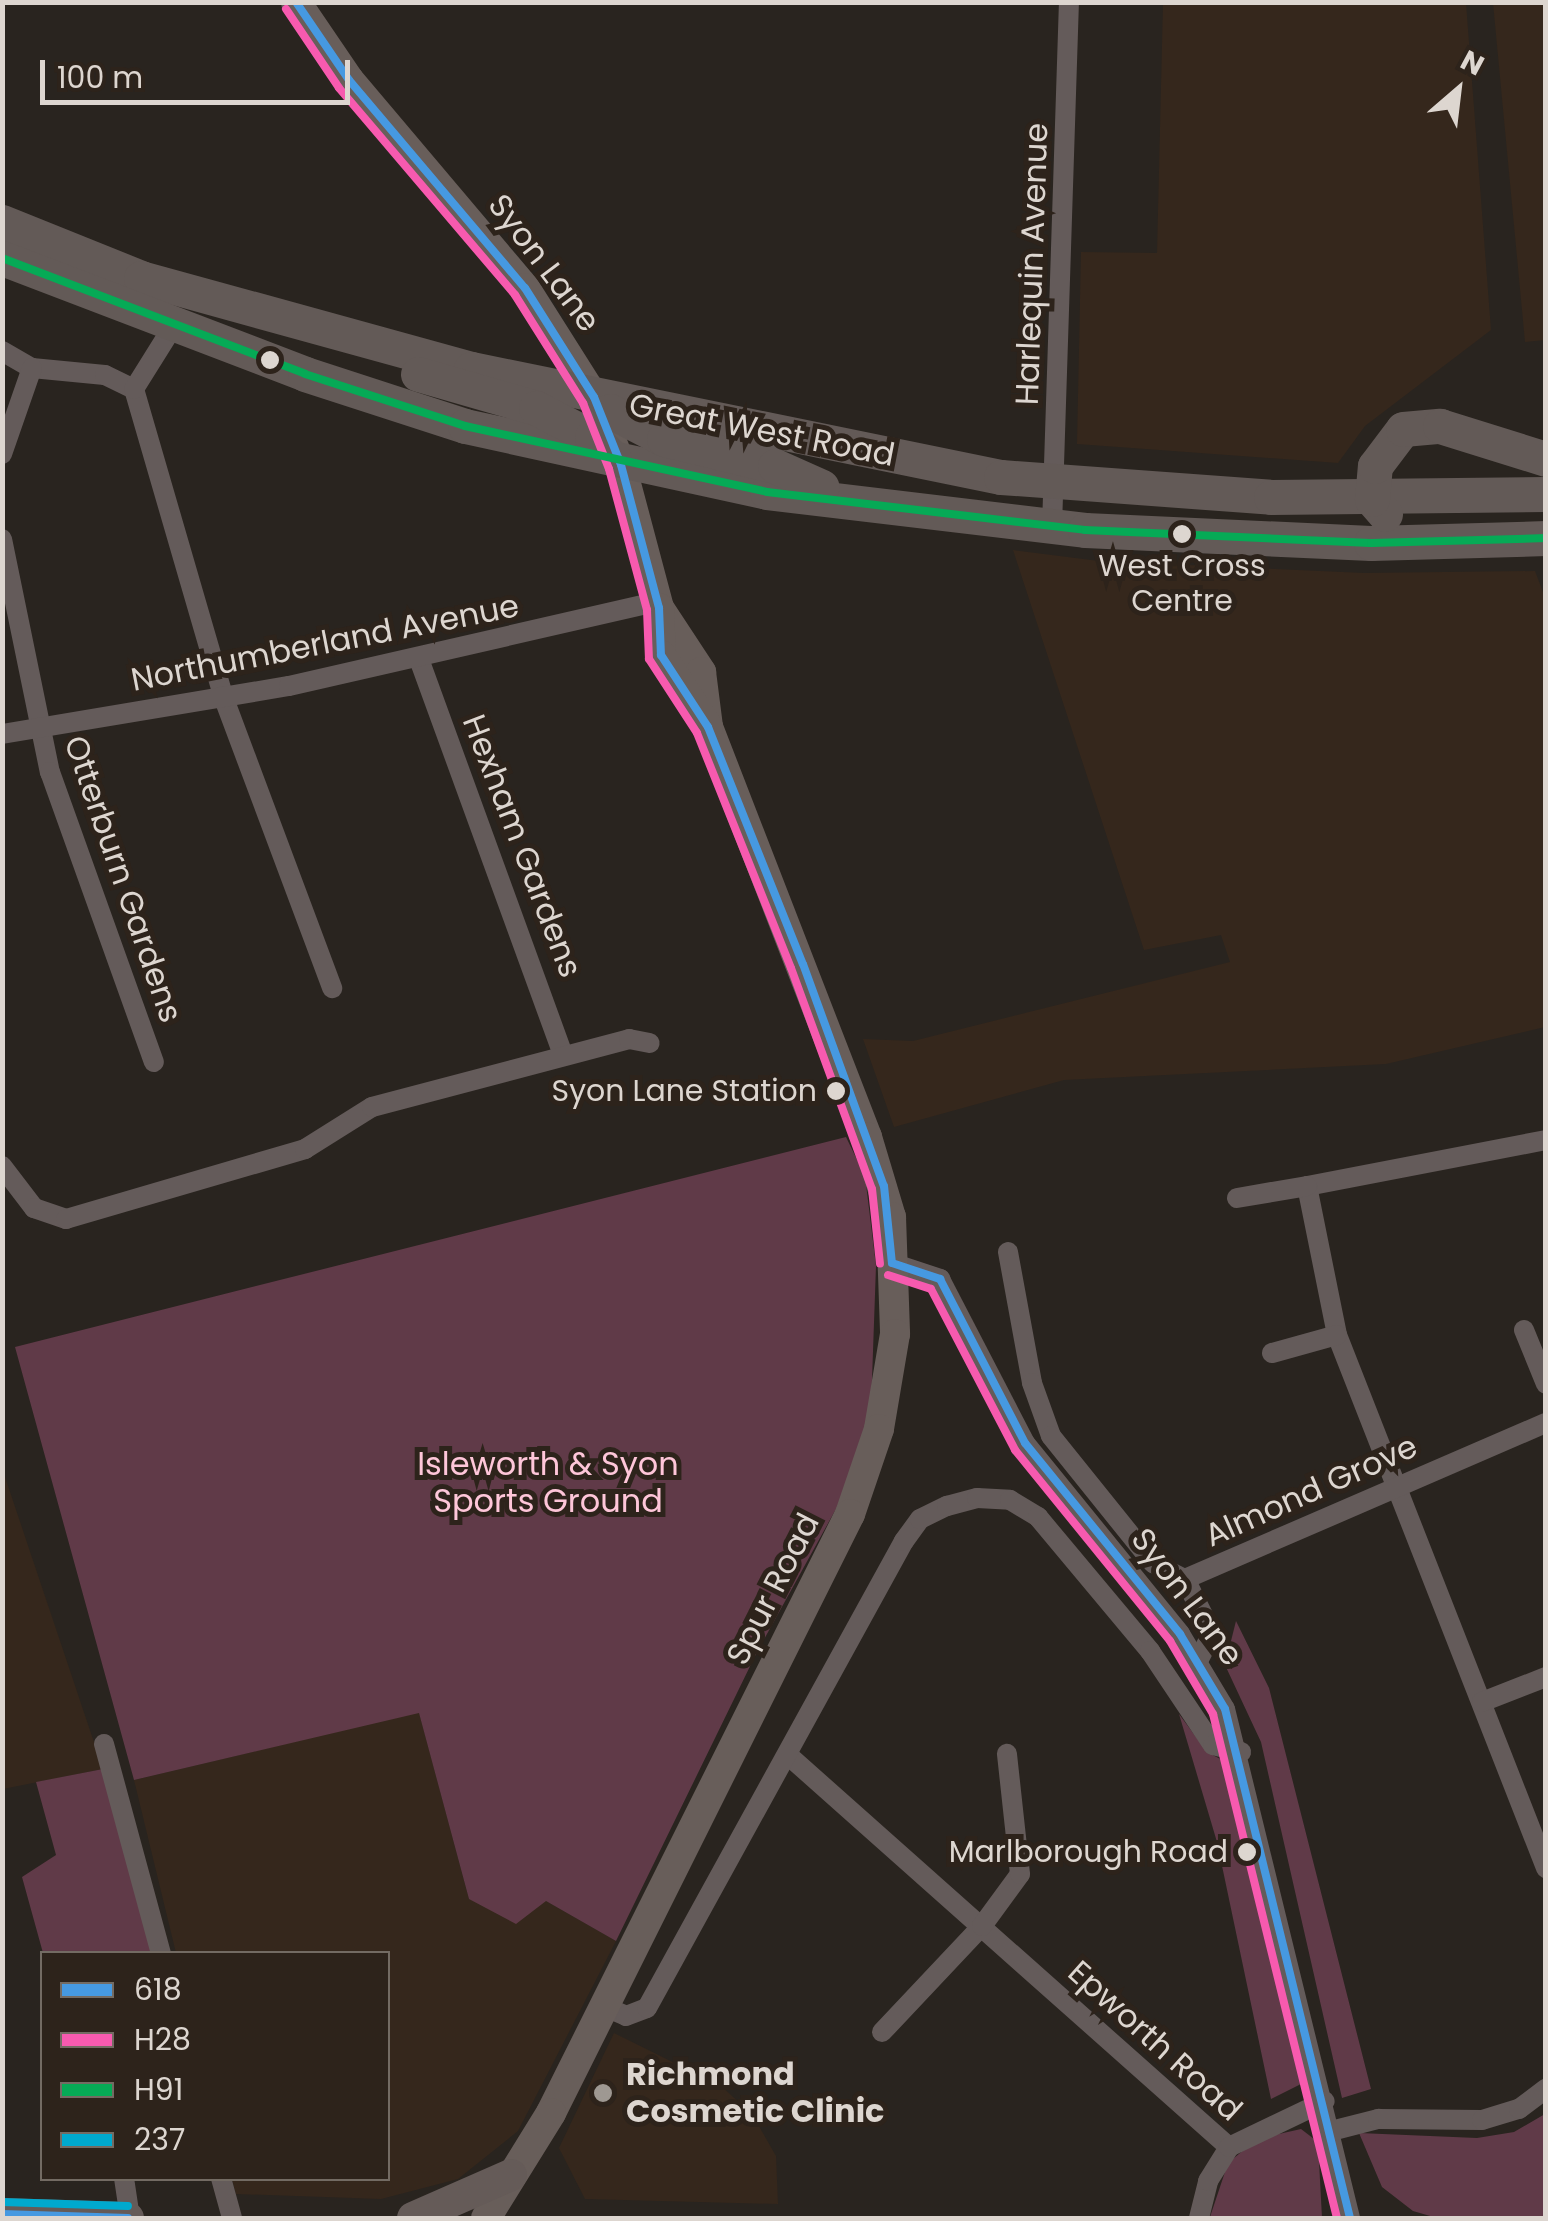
<!DOCTYPE html>
<html>
<head>
<meta charset="utf-8">
<style>
  body { margin:0 }
  #map { position:relative; width:1548px; height:2221px; overflow:hidden; background:#29241f; font-family:Poppins,sans-serif }
  div>[style] { position:absolute }
  [style*='--x'] { left:calc(var(--x)*1px); top:calc(var(--y)*1px); width:calc(var(--w)*1px); rotate:calc(var(--a)*1deg) }
  .built>* { inset:0; background:#35271c }
  .green>* { inset:0; background:#603a48 }
  .minor>* { height:20px; margin:-10px; padding:0 10px; transform-origin:10px; border-radius:10px; background:#645b5a }
  .secondary>* { height:30px; margin:-15px; padding:0 15px; transform-origin:15px; border-radius:15px; background:#685e5a }
  .primary>* { height:32px; margin:-16px; padding:0 16px; transform-origin:16px; border-radius:16px; background:#655b58 }
  .trunk>* { height:35px; margin:-17.5px; padding:0 17.5px; transform-origin:17.5px; border-radius:17.5px; background:#635a57 }
  .bus-1>* { height:8px; margin:-4px; padding:0 4px; transform-origin:4px; border-radius:4px; background:#4699e1 }
  .bus-2>* { height:8px; margin:-4px; padding:0 4px; transform-origin:4px; border-radius:4px; background:#f75aaf }
  .bus-3>* { height:8px; margin:-4px; padding:0 4px; transform-origin:4px; border-radius:4px; background:#06aa56 }
  .bus-4>* { height:8px; margin:-4px; padding:0 4px; transform-origin:4px; border-radius:4px; background:#00a9ce }
  .dots>* { width:28px; height:28px; translate:-50% -50%; box-sizing:border-box; border:5px solid #2d231b; border-radius:50% }
  span { translate:-50% -50%; white-space:nowrap; text-align:center; line-height:1.15; -webkit-text-stroke:10px #2d231b; paint-order:stroke }
  .bus-label { font-size:30px; color:#ddd6d0 }
  .right { translate:-100% -50%; text-align:right }
  .street-label { font-size:32px; color:#ddd6d0 }
  .park-label { font-size:32px; color:#fec6d9 }
  .poi-label { font-size:32px; color:#ddd6d0; font-weight:700 }
  .left { translate:0 -50%; text-align:left }
  .frame { position:absolute; inset:0; border:5px solid #ddd6d0; pointer-events:none }
  .legend { position:absolute; left:40px; top:1951px; width:350px; height:230px; box-sizing:border-box; background:#2d231b; border:2px solid #736b63; margin:0; padding:12px 18px; list-style:none; font-size:30px; color:#ddd6d0 }
  .legend li { display:flex; align-items:center; gap:20px; height:50px }
  .legend b { width:50px; border:2px solid #736b63 }
  .north { position:absolute; left:1408px; top:40px; width:100px; height:100px; -webkit-text-stroke:8px #2d231b; paint-order:stroke; rotate:28deg; font-size:28px; font-weight:700; line-height:40px; text-align:center; color:#ddd6d0 }
  .north::after { content:''; display:block; margin:auto; width:35px; height:45px; background:#ddd6d0; clip-path:polygon(50% 0,100% 100%,50% 72%,0 100%) }
  .scale { position:absolute; left:40px; top:60px; width:310px; height:45px; box-sizing:border-box; border:5px solid #ddd6d0; border-top:0; padding-left:12px; font-size:30px; line-height:35px; white-space:nowrap; color:#ddd6d0; -webkit-text-stroke:8px #2d231b; paint-order:stroke }
</style>
</head>
<body>
<div id="map">
  <div class="built">
    <div style="clip-path:polygon(1163px 3px,1466px 3px,1491px 330px,1365px 426px,1338px 463px,1077px 444px,1081px 252px,1157px 253px)"></div>
    <div style="clip-path:polygon(1493px 3px,1545px 3px,1545px 340px,1525px 342px)"></div>
    <div style="clip-path:polygon(1013px 550px,1099px 561px,1364px 573px,1535px 571px,1546px 600px,1545px 1027px,1386px 1064px,1064px 1080px,894px 1127px,863px 1039px,913px 1041px,1230px 962px,1221px 935px,1144px 950px)"></div>
    <div style="clip-path:polygon(2px 1468px,103px 1769px,3px 1789px,2px 1789px)"></div>
    <div style="clip-path:polygon(419px 1712px,469px 1899px,546px 1901px,616px 1941px,518px 2131px,458px 2179px,381px 2199px,236px 2194px,232px 2179px,388px 2178px,388px 1954px,176px 1953px,134px 1780px)"></div>
    <div style="clip-path:polygon(614px 2033px,721px 2086px,752px 2114px,776px 2156px,778px 2204px,585px 2199px,559px 2148px)"></div>
  </div>
  <div class="green">
    <div style="clip-path:polygon(846px 1137px,865px 1176px,876px 1266px,871px 1408px,842px 1498px,757px 1652px,616px 1941px,546px 1901px,516px 1924px,469px 1899px,419px 1713px,134px 1780px,15px 1347px)"></div>
    <div style="clip-path:polygon(1236px 1621px,1269px 1688px,1371px 2089px,1342px 2098px,1261px 1742px,1225px 1665px)"></div>
    <div style="clip-path:polygon(1179px 1714px,1207px 1752px,1226px 1762px,1256px 1886px,1301px 2084px,1271px 2099px,1217px 1842px)"></div>
    <div style="clip-path:polygon(103px 1769px,152px 1953px,43px 1953px,22px 1877px,56px 1855px,36px 1782px)"></div>
    <div style="clip-path:polygon(1545px 2114px,1545px 2218px,1437px 2218px,1413px 2211px,1382px 2187px,1359px 2133px,1477px 2138px,1514px 2132px)"></div>
    <div style="clip-path:polygon(1301px 2129px,1318px 2142px,1322px 2218px,1210px 2217px,1228px 2163px,1257px 2139px)"></div>
  </div>
  <div class="minor">
    <div style="--x:2;--y:351;--w:34;--a:30"></div>
    <div style="--x:32;--y:368;--w:73;--a:5.5"></div>
    <div style="--x:105;--y:375;--w:32;--a:26"></div>
    <div style="--x:134;--y:389;--w:320;--a:73.8"></div>
    <div style="--x:223;--y:696;--w:312;--a:69.5"></div>
    <div style="--x:134;--y:389;--w:75;--a:-58"></div>
    <div style="--x:2;--y:454;--w:91;--a:-70.8"></div>
    <div style="--x:1052;--y:527;--w:525;--a:-88.15"></div>
    <div style="--x:2;--y:539;--w:238;--a:78.4"></div>
    <div style="--x:50;--y:772;--w:308;--a:70.3"></div>
    <div style="--x:419;--y:659;--w:421;--a:70"></div>
    <div style="--x:2;--y:734;--w:291;--a:-9.5"></div>
    <div style="--x:289;--y:686;--w:377;--a:-12.9"></div>
    <div style="--x:1546;--y:1140;--w:243;--a:169.1"></div>
    <div style="--x:1307;--y:1186;--w:152;--a:78.6"></div>
    <div style="--x:1337;--y:1335;--w:573;--a:68.59"></div>
    <div style="--x:2;--y:1166;--w:53;--a:52.7"></div>
    <div style="--x:34;--y:1208;--w:34;--a:19"></div>
    <div style="--x:66;--y:1219;--w:249;--a:-16.3"></div>
    <div style="--x:305;--y:1149;--w:79;--a:-32.1"></div>
    <div style="--x:372;--y:1107;--w:266;--a:-14.8"></div>
    <div style="--x:629;--y:1039;--w:21;--a:11"></div>
    <div style="--x:1237;--y:1198;--w:71;--a:-9.7"></div>
    <div style="--x:1008;--y:1252;--w:133;--a:79.6"></div>
    <div style="--x:1032;--y:1383;--w:56;--a:70.3"></div>
    <div style="--x:1051;--y:1436;--w:163;--a:51.2"></div>
    <div style="--x:1153;--y:1563;--w:36;--a:27"></div>
    <div style="--x:892;--y:1263;--w:51;--a:18.4"></div>
    <div style="--x:940;--y:1279;--w:185;--a:62.6"></div>
    <div style="--x:1025;--y:1443;--w:246;--a:50.9"></div>
    <div style="--x:1180;--y:1634;--w:87;--a:59"></div>
    <div style="--x:1225;--y:1709;--w:524;--a:76.2"></div>
    <div style="--x:1524;--y:1330;--w:58;--a:67.8"></div>
    <div style="--x:1272;--y:1353;--w:67;--a:-15.5"></div>
    <div style="--x:1198;--y:1661;--w:31;--a:-63"></div>
    <div style="--x:1212;--y:1633;--w:60;--a:-116.6"></div>
    <div style="--x:1185;--y:1579;--w:393;--a:-23.4"></div>
    <div style="--x:1482;--y:1702;--w:69;--a:-21.3"></div>
    <div style="--x:104;--y:1744;--w:218;--a:74.8"></div>
    <div style="--x:789;--y:1756;--w:589;--a:41.63"></div>
    <div style="--x:603;--y:2006;--w:25;--a:23"></div>
    <div style="--x:626;--y:2016;--w:22;--a:-21"></div>
    <div style="--x:647;--y:2008;--w:533;--a:-61.18"></div>
    <div style="--x:904;--y:1541;--w:27;--a:-54"></div>
    <div style="--x:920;--y:1519;--w:30;--a:-26"></div>
    <div style="--x:947;--y:1506;--w:31;--a:-15"></div>
    <div style="--x:977;--y:1498;--w:33;--a:3"></div>
    <div style="--x:1010;--y:1500;--w:33;--a:31"></div>
    <div style="--x:1038;--y:1517;--w:175;--a:50.1"></div>
    <div style="--x:1150;--y:1651;--w:113;--a:56.2"></div>
    <div style="--x:1213;--y:1745;--w:29;--a:14"></div>
    <div style="--x:882;--y:2032;--w:146;--a:-46.7"></div>
    <div style="--x:982;--y:1926;--w:64;--a:-53.8"></div>
    <div style="--x:1020;--y:1874;--w:121;--a:-96.2"></div>
    <div style="--x:1331;--y:2131;--w:49;--a:-14.3"></div>
    <div style="--x:1378;--y:2119;--w:104;--a:0.6"></div>
    <div style="--x:1482;--y:2120;--w:39;--a:-17"></div>
    <div style="--x:1519;--y:2109;--w:34;--a:-37"></div>
    <div style="--x:124;--y:2178;--w:40;--a:81.5"></div>
    <div style="--x:221;--y:2178;--w:41;--a:74.6"></div>
    <div style="--x:1199;--y:2218;--w:38;--a:-76"></div>
    <div style="--x:1208;--y:2181;--w:40;--a:-58"></div>
    <div style="--x:1229;--y:2147;--w:106;--a:-25.6"></div>
  </div>
  <div class="secondary">
    <div style="--x:296;--y:2;--w:94;--a:55.8"></div>
    <div style="--x:349;--y:80;--w:272;--a:49.8"></div>
    <div style="--x:525;--y:288;--w:129;--a:57.7"></div>
    <div style="--x:594;--y:397;--w:73;--a:68.3"></div>
    <div style="--x:621;--y:465;--w:148;--a:75.1"></div>
    <div style="--x:659;--y:608;--w:77;--a:56.7"></div>
    <div style="--x:701;--y:672;--w:55;--a:82.7"></div>
    <div style="--x:708;--y:727;--w:440;--a:68.8"></div>
    <div style="--x:867;--y:1137;--w:84;--a:73.3"></div>
    <div style="--x:891;--y:1217;--w:117;--a:88"></div>
    <div style="--x:895;--y:1334;--w:96;--a:99.6"></div>
    <div style="--x:879;--y:1429;--w:90;--a:108.8"></div>
    <div style="--x:850;--y:1514;--w:669;--a:116.53"></div>
    <div style="--x:551;--y:2113;--w:123;--a:121.8"></div>
    <div style="--x:659;--y:608;--w:47;--a:87.6"></div>
    <div style="--x:661;--y:655;--w:86;--a:56.9"></div>
  </div>
  <div class="primary">
    <div style="--x:2;--y:2214;--w:126;--a:1.8"></div>
    <div style="--x:413;--y:2218;--w:107;--a:-23.7"></div>
  </div>
  <div class="trunk">
    <div style="--x:2;--y:222;--w:150;--a:21.9"></div>
    <div style="--x:141;--y:278;--w:342;--a:15.4"></div>
    <div style="--x:471;--y:369;--w:541;--a:11.52"></div>
    <div style="--x:1001;--y:477;--w:271;--a:4.2"></div>
    <div style="--x:1271;--y:497;--w:275;--a:-0.6"></div>
    <div style="--x:2;--y:258;--w:324;--a:20.9"></div>
    <div style="--x:305;--y:374;--w:168;--a:18"></div>
    <div style="--x:465;--y:426;--w:309;--a:12.3"></div>
    <div style="--x:767;--y:492;--w:320;--a:6.8"></div>
    <div style="--x:1085;--y:530;--w:286;--a:2.6"></div>
    <div style="--x:1371;--y:543;--w:175;--a:-1.6"></div>
    <div style="--x:418;--y:374;--w:123;--a:16.1"></div>
    <div style="--x:536;--y:408;--w:63;--a:27.4"></div>
    <div style="--x:592;--y:437;--w:31;--a:45"></div>
    <div style="--x:610;--y:411;--w:61;--a:27.4"></div>
    <div style="--x:664;--y:439;--w:114;--a:13.7"></div>
    <div style="--x:775;--y:466;--w:51;--a:24.1"></div>
    <div style="--x:1385;--y:514;--w:20;--a:-131"></div>
    <div style="--x:1372;--y:499;--w:33;--a:-85"></div>
    <div style="--x:1375;--y:466;--w:46;--a:-52.9"></div>
    <div style="--x:1403;--y:429;--w:37;--a:-5"></div>
    <div style="--x:1440;--y:426;--w:111;--a:17.3"></div>
  </div>
  <div class="bus-1">
    <div style="--x:296;--y:2;--w:94;--a:55.8"></div>
    <div style="--x:349;--y:80;--w:272;--a:49.8"></div>
    <div style="--x:525;--y:288;--w:129;--a:57.7"></div>
    <div style="--x:594;--y:397;--w:73;--a:68.3"></div>
    <div style="--x:621;--y:465;--w:148;--a:75.1"></div>
    <div style="--x:659;--y:608;--w:47;--a:87.6"></div>
    <div style="--x:661;--y:655;--w:86;--a:56.9"></div>
    <div style="--x:708;--y:727;--w:255;--a:68.2"></div>
    <div style="--x:803;--y:964;--w:236;--a:70"></div>
    <div style="--x:884;--y:1186;--w:77;--a:84.1"></div>
    <div style="--x:892;--y:1263;--w:51;--a:18.4"></div>
    <div style="--x:940;--y:1279;--w:185;--a:62.6"></div>
    <div style="--x:1025;--y:1443;--w:246;--a:50.9"></div>
    <div style="--x:1180;--y:1634;--w:87;--a:59"></div>
    <div style="--x:1225;--y:1709;--w:524;--a:76.2"></div>
    <div style="--x:2;--y:2214;--w:126;--a:1.8"></div>
  </div>
  <div class="bus-2">
    <div style="--x:286;--y:9;--w:95;--a:56.1"></div>
    <div style="--x:339;--y:88;--w:272;--a:49.6"></div>
    <div style="--x:515;--y:295;--w:128;--a:57.8"></div>
    <div style="--x:583;--y:403;--w:71;--a:68.5"></div>
    <div style="--x:609;--y:469;--w:146;--a:74.9"></div>
    <div style="--x:647;--y:610;--w:49;--a:87.7"></div>
    <div style="--x:649;--y:659;--w:88;--a:57"></div>
    <div style="--x:697;--y:733;--w:253;--a:68.2"></div>
    <div style="--x:791;--y:968;--w:235;--a:69.9"></div>
    <div style="--x:872;--y:1189;--w:75;--a:83.9"></div>
    <div style="--x:888;--y:1275;--w:45;--a:18"></div>
    <div style="--x:931;--y:1289;--w:182;--a:62.4"></div>
    <div style="--x:1015;--y:1450;--w:246;--a:50.9"></div>
    <div style="--x:1170;--y:1641;--w:85;--a:59.5"></div>
    <div style="--x:1213;--y:1714;--w:519;--a:76.18"></div>
  </div>
  <div class="bus-3">
    <div style="--x:2;--y:258;--w:324;--a:20.9"></div>
    <div style="--x:305;--y:374;--w:168;--a:18"></div>
    <div style="--x:465;--y:426;--w:309;--a:12.3"></div>
    <div style="--x:767;--y:492;--w:320;--a:6.8"></div>
    <div style="--x:1085;--y:530;--w:286;--a:2.6"></div>
    <div style="--x:1371;--y:543;--w:175;--a:-1.6"></div>
  </div>
  <div class="bus-4">
    <div style="--x:2;--y:2202;--w:126;--a:1.8"></div>
  </div>
  <div class="dots">
    <div style="left:270px;top:360px;background:#ddd6d0"></div>
    <div style="left:1182px;top:534px;background:#ddd6d0"></div>
    <div style="left:836px;top:1091px;background:#ddd6d0"></div>
    <div style="left:1247px;top:1852px;background:#ddd6d0"></div>
    <div style="left:603px;top:2093px;background:#9e9892"></div>
  </div>
  <div class="bus-label">
    <span style="left:1182px;top:583px">West Cross<br>Centre</span>
    <span class="right" style="left:817px;top:1091px">Syon Lane Station</span>
    <span class="right" style="left:1228px;top:1852px">Marlborough Road</span>
  </div>
  <div class="street-label">
    <span style="left:544px;top:263px;rotate:53deg">Syon Lane</span>
    <span style="left:1032px;top:264px;rotate:-88deg">Harlequin Avenue</span>
    <span style="left:762px;top:430px;rotate:11deg">Great West Road</span>
    <span style="left:325px;top:643px;rotate:-11deg">Northumberland Avenue</span>
    <span style="left:522px;top:846px;rotate:69deg">Hexham Gardens</span>
    <span style="left:123px;top:879px;rotate:71deg">Otterburn Gardens</span>
    <span style="left:1311px;top:1491px;rotate:-24deg">Almond Grove</span>
    <span style="left:773px;top:1589px;rotate:-63deg">Spur Road</span>
    <span style="left:1187px;top:1597px;rotate:53deg">Syon Lane</span>
    <span style="left:1155px;top:2041px;rotate:42deg">Epworth Road</span>
  </div>
  <div class="park-label">
    <span style="left:548px;top:1483px">Isleworth &amp; Syon<br>Sports Ground</span>
  </div>
  <div class="poi-label">
    <span class="left" style="left:626px;top:2093px">Richmond<br>Cosmetic Clinic</span>
  </div>
  <div class="frame"></div>
  <ul class="legend">
  <li><b style="height:12px;background:#4699e1"></b>618</li>
  <li><b style="height:12px;background:#f75aaf"></b>H28</li>
  <li><b style="height:12px;background:#06aa56"></b>H91</li>
  <li><b style="height:12px;background:#00a9ce"></b>237</li>
  </ul>
  <div class="north">N</div>
  <div class="scale">100 m</div>
</div>
</body>
</html>
